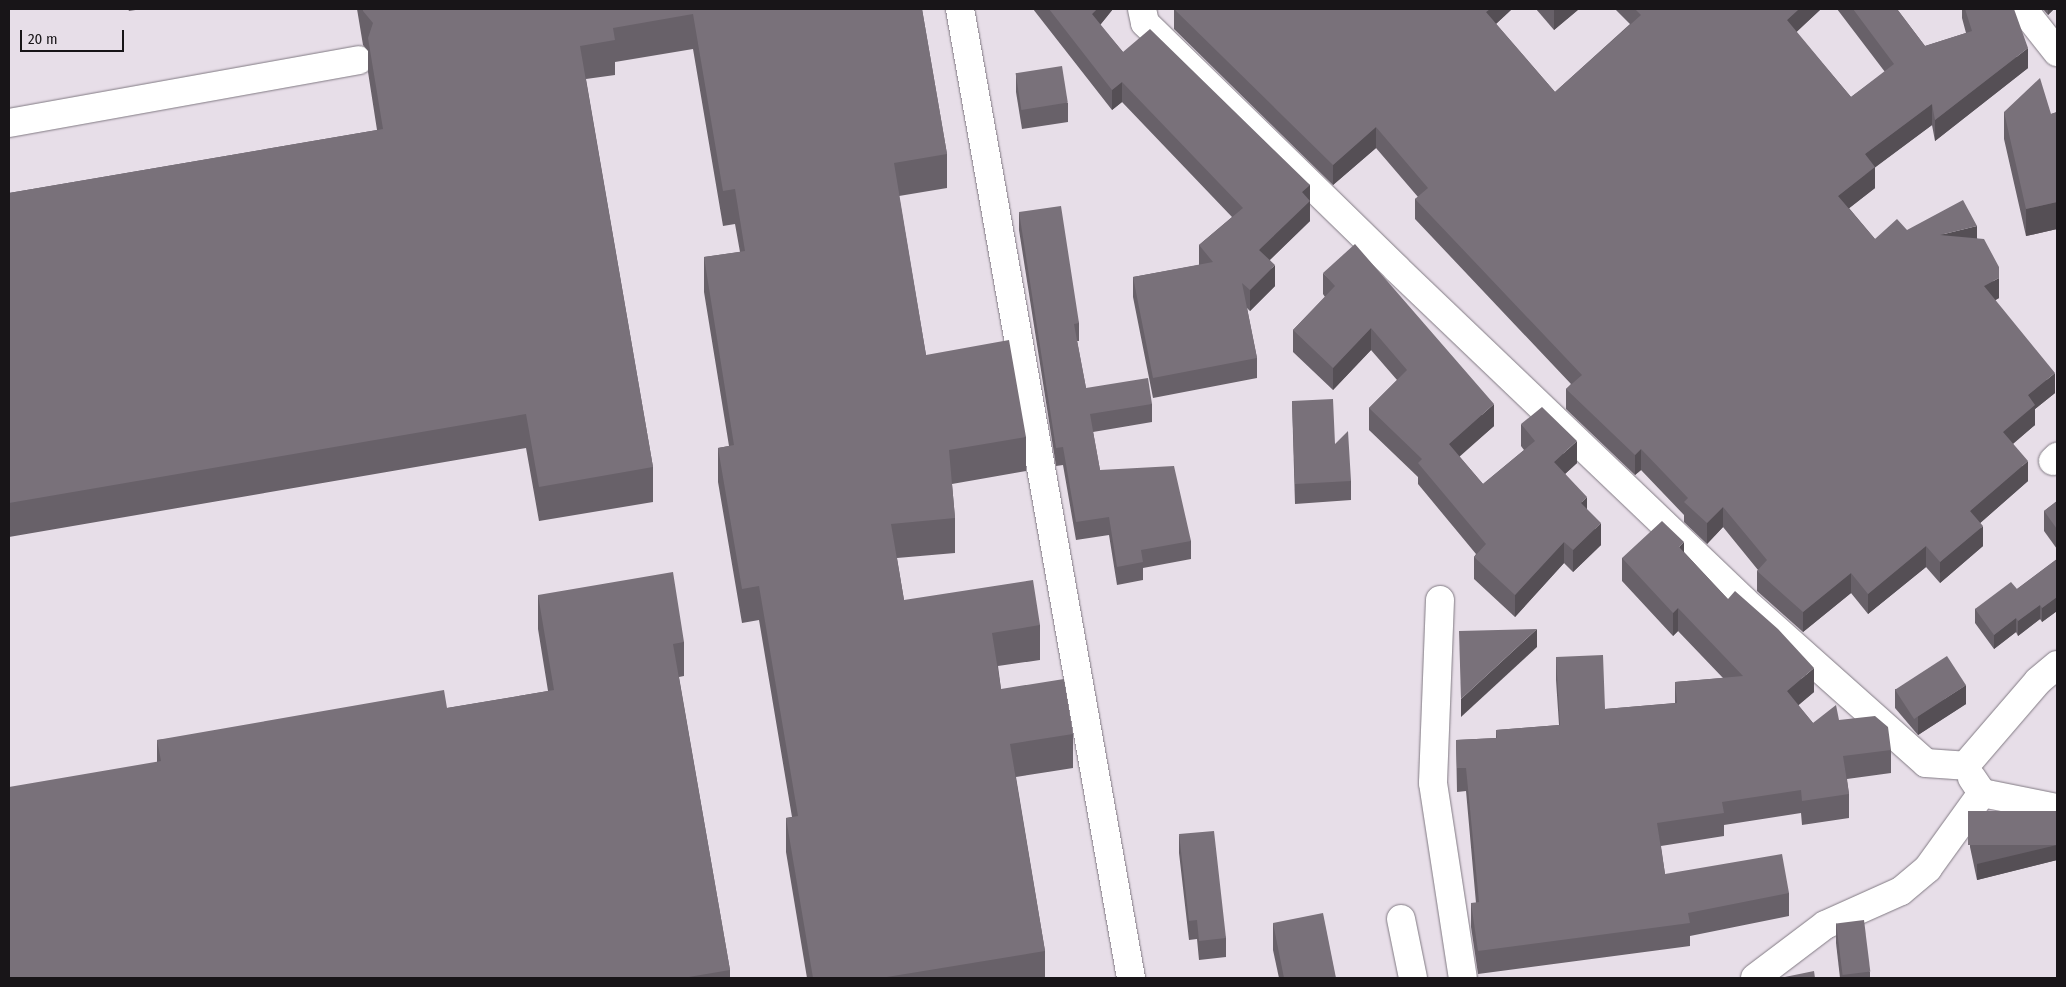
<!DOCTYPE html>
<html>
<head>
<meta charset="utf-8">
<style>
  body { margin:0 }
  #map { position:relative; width:2066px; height:987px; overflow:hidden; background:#e7dee8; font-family:"Fira Sans Condensed",sans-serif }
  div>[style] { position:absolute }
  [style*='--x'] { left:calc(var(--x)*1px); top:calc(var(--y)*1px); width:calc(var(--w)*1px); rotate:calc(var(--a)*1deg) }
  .roads { filter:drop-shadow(0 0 1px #817a83) drop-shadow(0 0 1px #817a83) }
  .minor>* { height:28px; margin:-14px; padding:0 14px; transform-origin:14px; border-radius:14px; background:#fff }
  .wall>* { inset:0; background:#686169 }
  .shaded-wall>* { inset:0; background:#554f55 }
  .building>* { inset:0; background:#79717a; transform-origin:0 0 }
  span { translate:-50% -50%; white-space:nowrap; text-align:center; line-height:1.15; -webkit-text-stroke:4.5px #e7dee8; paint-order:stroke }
  .frame { position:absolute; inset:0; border:10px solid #181518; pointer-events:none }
  .scale { position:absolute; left:20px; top:30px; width:104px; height:22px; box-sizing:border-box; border:2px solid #181518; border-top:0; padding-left:6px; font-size:15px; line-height:18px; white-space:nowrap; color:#181518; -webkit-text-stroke:4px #e7dee8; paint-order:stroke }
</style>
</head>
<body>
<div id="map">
  <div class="roads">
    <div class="minor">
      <div style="--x:960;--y:9;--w:984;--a:79.99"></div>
      <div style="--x:1142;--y:9;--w:14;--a:78"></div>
      <div style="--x:1145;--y:23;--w:352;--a:44.3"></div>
      <div style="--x:1397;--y:269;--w:479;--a:43.7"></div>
      <div style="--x:1743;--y:600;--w:245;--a:41.7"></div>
      <div style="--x:1926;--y:763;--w:39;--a:4"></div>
      <div style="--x:1965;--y:766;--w:112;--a:-49.3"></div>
      <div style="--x:2038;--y:681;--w:25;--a:-40"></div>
      <div style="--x:2023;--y:9;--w:55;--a:51.7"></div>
      <div style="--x:9;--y:123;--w:355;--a:-10.2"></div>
      <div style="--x:2053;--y:461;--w:6;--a:-45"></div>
      <div style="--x:1440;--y:600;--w:183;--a:92.2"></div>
      <div style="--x:1433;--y:783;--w:197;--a:81.3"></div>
      <div style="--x:1972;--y:778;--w:18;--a:56"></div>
      <div style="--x:1982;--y:793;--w:76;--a:11.3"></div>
      <div style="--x:1401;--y:919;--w:60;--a:78.5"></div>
      <div style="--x:1755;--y:978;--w:88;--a:-37.1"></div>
      <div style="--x:1825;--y:925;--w:83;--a:-24.1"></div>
      <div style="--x:1901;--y:891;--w:35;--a:-40"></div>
      <div style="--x:1928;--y:868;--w:92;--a:-54.2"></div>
    </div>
  </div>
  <div class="wall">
    <div style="clip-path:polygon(128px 9px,142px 9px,129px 11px)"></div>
    <div style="clip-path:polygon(357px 9px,922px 9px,947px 154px,947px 188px,899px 196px,926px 355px,1026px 437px,1026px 471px,952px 484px,955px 518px,955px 553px,897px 558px,904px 600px,1040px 625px,1040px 660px,998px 666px,1001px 689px,1073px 734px,1073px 768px,1016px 777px,1045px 951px,1045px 978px,807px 978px,786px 852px,786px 818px,792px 817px,759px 620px,742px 623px,718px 482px,718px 448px,729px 446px,704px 292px,704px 257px,740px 252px,735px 224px,723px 226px,693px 49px,615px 62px,615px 75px,586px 79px,653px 467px,653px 502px,539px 521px,526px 448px,9px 537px,9px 193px,377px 130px,368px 72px,368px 51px,363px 45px)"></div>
    <div style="clip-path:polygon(1033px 9px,1113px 9px,1100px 25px,1123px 52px,1310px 185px,1310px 221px,1270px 260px,1275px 286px,1250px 311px,1247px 308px,1257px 358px,1257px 378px,1153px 398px,1133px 297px,1133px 277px,1199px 265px,1199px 245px,1232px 217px,1122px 102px,1112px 110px)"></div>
    <div style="clip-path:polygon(1174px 9px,1512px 9px,1496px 24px,1555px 92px,1630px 24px,1615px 9px,1821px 9px,1796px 32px,1851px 97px,1885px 72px,1837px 9px,1897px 9px,1925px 46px,1966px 33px,1962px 18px,1962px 9px,1965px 9px,2028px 68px,1935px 141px,1932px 125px,1875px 167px,1875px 188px,1849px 208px,1875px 239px,1907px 230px,1977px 238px,1999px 298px,1995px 300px,2055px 393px,2035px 409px,2035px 425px,2013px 444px,2028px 481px,1980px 523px,1983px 546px,1940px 583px,1926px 567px,1868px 614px,1851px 593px,1803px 632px,1757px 591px,1757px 571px,1758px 570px,1723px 527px,1707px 544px,1684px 522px,1684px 515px,1641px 470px,1635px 475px,1566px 409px,1566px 389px,1571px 384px,1415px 219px,1415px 199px,1418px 197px,1376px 148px,1333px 185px,1174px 29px)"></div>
    <div style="clip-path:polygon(1536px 9px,1579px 9px,1554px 30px)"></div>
    <div style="clip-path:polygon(2043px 9px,2054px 9px,2048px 15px)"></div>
    <div style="clip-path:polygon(1016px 73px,1068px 103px,1068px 122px,1022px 129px,1016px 92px)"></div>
    <div style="clip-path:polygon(2004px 112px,2051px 114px,2057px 112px,2057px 229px,2026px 236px,2004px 139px)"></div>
    <div style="clip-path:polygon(1019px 212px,1079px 323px,1079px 341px,1077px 341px,1086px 388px,1152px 404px,1152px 422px,1093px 432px,1100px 470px,1191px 541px,1191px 559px,1143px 568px,1143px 580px,1117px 585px,1109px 535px,1076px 540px,1063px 465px,1056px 466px,1019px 230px)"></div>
    <div style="clip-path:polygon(1323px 273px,1494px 426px,1459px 456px,1483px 484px,1524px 450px,1521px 446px,1521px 424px,1577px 463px,1565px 474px,1587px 510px,1601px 545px,1573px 572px,1564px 563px,1515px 617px,1474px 579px,1474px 557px,1476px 554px,1418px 484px,1418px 477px,1369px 430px,1369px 408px,1397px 380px,1371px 350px,1333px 390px,1293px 352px,1293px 330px,1325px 297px,1323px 294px)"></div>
    <div style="clip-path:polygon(1292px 401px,1351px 481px,1351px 500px,1295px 504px)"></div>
    <div style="clip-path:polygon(2057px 501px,2057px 549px,2044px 531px,2044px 511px)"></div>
    <div style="clip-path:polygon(1684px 552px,1814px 692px,1798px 705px,1813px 723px,1839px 720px,1891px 750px,1891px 773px,1847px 779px,1849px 794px,1849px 818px,1802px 825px,1801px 813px,1724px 825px,1724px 836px,1661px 846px,1665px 874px,1789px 893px,1789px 916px,1690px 936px,1690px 946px,1478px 974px,1471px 927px,1471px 903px,1476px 903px,1466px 791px,1457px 792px,1456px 740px,1496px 738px,1496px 730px,1559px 725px,1556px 680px,1556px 657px,1605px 709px,1675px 703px,1675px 682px,1723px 678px,1678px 631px,1673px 636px,1622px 581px,1622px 558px)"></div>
    <div style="clip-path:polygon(2057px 559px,2057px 611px,2042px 622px,2040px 619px,2018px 636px,2016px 632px,1994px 649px,1975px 623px,1975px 609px,2017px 589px)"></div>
    <div style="clip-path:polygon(538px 595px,684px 642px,684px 676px,679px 677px,730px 970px,730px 978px,9px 978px,157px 762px,157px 740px,447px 708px,548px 691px,538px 629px)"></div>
    <div style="clip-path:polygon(1895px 689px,1966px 704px,1918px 735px,1895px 708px)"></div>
    <div style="clip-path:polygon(2057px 811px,2057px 860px,1977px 880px,1970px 847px,1970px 831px)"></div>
    <div style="clip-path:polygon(1179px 834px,1226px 938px,1226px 957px,1199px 960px,1197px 939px,1189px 940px,1179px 853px)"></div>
    <div style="clip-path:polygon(1273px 923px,1336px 978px,1279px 978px,1273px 950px)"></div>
    <div style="clip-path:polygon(1836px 923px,1870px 972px,1870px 978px,1840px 978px,1836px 943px)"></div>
  </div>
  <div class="shaded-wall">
    <div style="clip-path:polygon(1097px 9px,1113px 9px,1092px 35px,1092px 14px)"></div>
    <div style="clip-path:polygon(1490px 9px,1512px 9px,1486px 33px,1486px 12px)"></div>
    <div style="clip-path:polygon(1554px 9px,1579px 9px,1554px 30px)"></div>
    <div style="clip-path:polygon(1799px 9px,1821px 9px,1787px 41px,1787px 20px)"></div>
    <div style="clip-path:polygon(2048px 9px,2054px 9px,2048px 15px)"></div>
    <div style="clip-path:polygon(2028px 48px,2028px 68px,1935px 141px,1935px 120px)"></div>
    <div style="clip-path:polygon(1122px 82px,1122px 102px,1112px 110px,1112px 90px)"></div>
    <div style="clip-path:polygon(1932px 104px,1932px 125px,1865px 175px,1865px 154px)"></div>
    <div style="clip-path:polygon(1376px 127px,1376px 148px,1333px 185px,1333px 165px)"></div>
    <div style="clip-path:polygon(1875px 167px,1875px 188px,1838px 217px,1838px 196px)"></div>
    <div style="clip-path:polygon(1310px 185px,1310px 221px,1259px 270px,1259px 250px,1302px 192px)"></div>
    <div style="clip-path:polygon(2057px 202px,2057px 229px,2026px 236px,2026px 209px)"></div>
    <div style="clip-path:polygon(1977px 226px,1977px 247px,1940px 235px)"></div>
    <div style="clip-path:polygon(1275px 265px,1275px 286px,1250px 311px,1250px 290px)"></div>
    <div style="clip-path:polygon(1999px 278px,1999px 298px,1984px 307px,1984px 286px)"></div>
    <div style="clip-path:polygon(1371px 328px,1371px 350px,1333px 390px,1333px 368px)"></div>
    <div style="clip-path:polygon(2055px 373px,2055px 393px,2035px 409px,2035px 425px,2003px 452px,2003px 432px,2028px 395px)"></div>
    <div style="clip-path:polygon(1494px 404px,1494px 426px,1449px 466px,1449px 444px)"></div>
    <div style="clip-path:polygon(1577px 441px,1577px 463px,1554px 484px,1554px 462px)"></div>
    <div style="clip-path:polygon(1641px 449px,1641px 470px,1635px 475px,1635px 455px)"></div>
    <div style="clip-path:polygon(2028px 461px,2028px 481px,1970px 532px,1970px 511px)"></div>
    <div style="clip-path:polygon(1587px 497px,1587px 519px,1581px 503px)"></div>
    <div style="clip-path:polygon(1723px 507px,1723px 527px,1707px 544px,1707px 523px)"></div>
    <div style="clip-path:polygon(1601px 523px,1601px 545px,1573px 572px,1573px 550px)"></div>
    <div style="clip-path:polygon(1983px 526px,1983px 546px,1940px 583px,1940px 562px)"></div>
    <div style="clip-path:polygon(1564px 542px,1564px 563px,1515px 617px,1515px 595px)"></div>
    <div style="clip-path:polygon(1684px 542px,1684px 565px,1679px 547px)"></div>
    <div style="clip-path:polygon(1926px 546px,1926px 567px,1868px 614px,1868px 594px)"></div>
    <div style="clip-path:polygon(1851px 573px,1851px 593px,1803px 632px,1803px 612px)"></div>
    <div style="clip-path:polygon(2057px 597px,2057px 611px,2042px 622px,2042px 608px)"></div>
    <div style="clip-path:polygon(2040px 605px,2040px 619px,2018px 636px,2018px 621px)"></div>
    <div style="clip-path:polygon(1678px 608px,1678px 631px,1673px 636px,1673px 613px)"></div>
    <div style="clip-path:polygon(2016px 618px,2016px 632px,1994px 649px,1994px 635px)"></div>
    <div style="clip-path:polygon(1537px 629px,1537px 647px,1461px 717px,1461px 699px)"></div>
    <div style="clip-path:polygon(1814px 668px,1814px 692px,1787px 715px,1787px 691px)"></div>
    <div style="clip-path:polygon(1966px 685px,1966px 704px,1918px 735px,1918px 716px)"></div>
    <div style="clip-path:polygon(2057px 845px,2057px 860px,1977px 880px,1977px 864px)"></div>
  </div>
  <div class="building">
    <div style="clip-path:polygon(363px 9px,922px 9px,947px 154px,894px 163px,926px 355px,1009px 340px,1026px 437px,949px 450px,955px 518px,891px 524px,904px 600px,1033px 580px,1040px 625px,992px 633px,1001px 689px,1064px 679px,1073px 734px,1010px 744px,1045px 951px,881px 978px,813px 978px,786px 818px,798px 816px,759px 586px,742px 589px,718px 448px,734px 445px,704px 257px,745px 251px,735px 189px,723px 191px,693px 14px,613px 28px,615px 40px,580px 46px,653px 467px,539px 487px,526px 414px,9px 503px,9px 193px,383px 129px,368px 38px,373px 23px,363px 11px)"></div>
    <div style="clip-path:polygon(1049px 9px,1097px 9px,1092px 14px,1123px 52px,1150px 29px,1310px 185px,1302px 192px,1310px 201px,1259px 250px,1275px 265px,1250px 290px,1242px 283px,1257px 358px,1153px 378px,1133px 277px,1213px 262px,1199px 245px,1243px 208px,1122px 82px,1112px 90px)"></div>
    <div style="clip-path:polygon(1174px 9px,1490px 9px,1486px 12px,1555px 92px,1641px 15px,1635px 9px,1799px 9px,1787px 20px,1851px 97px,1894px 64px,1853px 9px,1897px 9px,1925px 46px,1972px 31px,1965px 9px,2014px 9px,2028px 48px,1935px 120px,1932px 104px,1865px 154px,1875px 167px,1838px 196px,1875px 239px,1897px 219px,1907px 230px,1963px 200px,1977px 226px,1940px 235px,1984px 239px,1999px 267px,1999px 278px,1984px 286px,2055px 373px,2028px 395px,2035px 405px,2003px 432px,2028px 461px,1970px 511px,1983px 526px,1940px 562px,1926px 546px,1868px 594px,1851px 573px,1803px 612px,1757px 571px,1767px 560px,1723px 507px,1707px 523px,1684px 502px,1688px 498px,1641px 449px,1635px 455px,1566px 389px,1582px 375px,1415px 199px,1428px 188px,1376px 127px,1333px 165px)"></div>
    <div style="left:1062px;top:66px;width:37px;height:47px;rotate:81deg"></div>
    <div style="clip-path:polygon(2040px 78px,2051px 114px,2057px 112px,2057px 202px,2026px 209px,2004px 112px)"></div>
    <div style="clip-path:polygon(1061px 206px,1079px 323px,1074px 324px,1086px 388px,1148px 378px,1152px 404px,1090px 414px,1100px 470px,1174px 466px,1191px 541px,1141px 550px,1143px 562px,1117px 567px,1109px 517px,1076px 522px,1063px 447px,1056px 448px,1019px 212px)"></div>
    <div style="clip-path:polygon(1355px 244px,1494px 404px,1449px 444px,1483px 484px,1535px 441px,1521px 424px,1542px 407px,1577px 441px,1554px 462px,1587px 497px,1581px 503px,1601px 523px,1573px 550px,1564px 542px,1515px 595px,1474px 557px,1486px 544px,1418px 463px,1422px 459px,1369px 408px,1407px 370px,1371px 328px,1333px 368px,1293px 330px,1335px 286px,1323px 273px)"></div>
    <div style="clip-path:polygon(1333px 399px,1335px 444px,1348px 431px,1351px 481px,1295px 484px,1292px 401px)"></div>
    <div style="clip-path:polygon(2057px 501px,2057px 529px,2044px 511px)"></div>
    <div style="clip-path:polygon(1662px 521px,1684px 542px,1679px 547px,1728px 599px,1735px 591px,1778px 629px,1814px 668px,1787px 691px,1813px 723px,1836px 705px,1839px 720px,1875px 716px,1888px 727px,1891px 750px,1843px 756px,1849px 794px,1802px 801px,1801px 790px,1722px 802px,1724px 813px,1657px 823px,1665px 874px,1782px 854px,1789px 893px,1688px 913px,1690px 923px,1478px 951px,1471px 903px,1479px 902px,1466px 768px,1457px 768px,1456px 740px,1497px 738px,1496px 730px,1560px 725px,1556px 657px,1603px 655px,1605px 709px,1677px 703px,1675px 682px,1743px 676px,1678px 608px,1673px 613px,1622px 558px)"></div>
    <div style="clip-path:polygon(2057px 559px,2057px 597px,2042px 608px,2040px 605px,2018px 621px,2016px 618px,1994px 635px,1975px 609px,2011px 582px,2017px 589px)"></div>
    <div style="clip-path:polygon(673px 572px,684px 642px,673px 644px,730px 970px,683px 978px,9px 978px,9px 787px,161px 761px,157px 740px,444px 690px,447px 708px,554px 690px,538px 595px)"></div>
    <div style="clip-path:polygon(1537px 629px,1461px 699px,1459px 631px)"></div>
    <div style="left:1947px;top:656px;width:35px;height:62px;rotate:57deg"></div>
    <div style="left:2057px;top:811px;width:34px;height:89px;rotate:90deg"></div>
    <div style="clip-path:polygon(1214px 831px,1226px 938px,1199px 941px,1197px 920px,1189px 921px,1179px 834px)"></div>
    <div style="clip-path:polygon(1323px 913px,1336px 978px,1284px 978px,1273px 923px)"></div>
    <div style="left:1864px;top:920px;width:52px;height:28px;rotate:83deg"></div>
    <div style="clip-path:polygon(1814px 971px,1815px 978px,1780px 978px)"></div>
  </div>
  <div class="frame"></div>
  <div class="scale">20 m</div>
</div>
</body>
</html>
